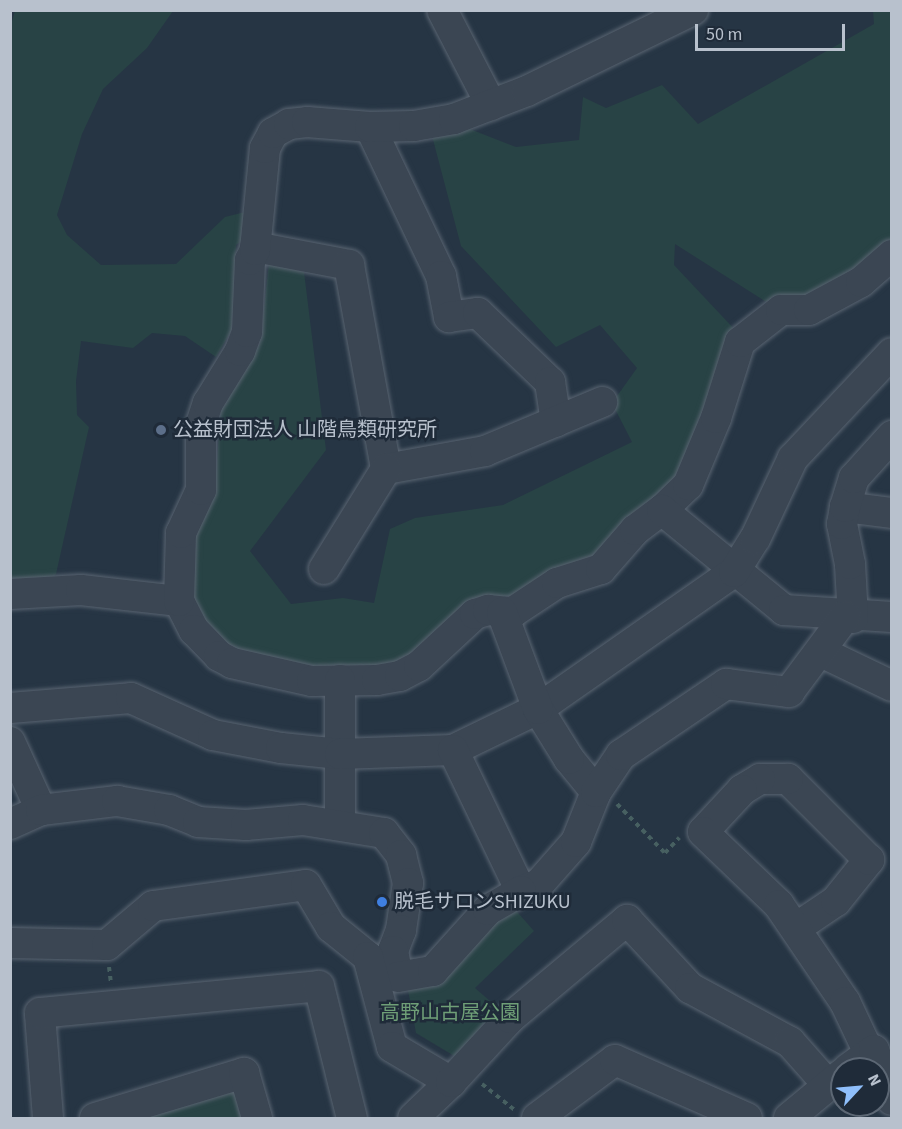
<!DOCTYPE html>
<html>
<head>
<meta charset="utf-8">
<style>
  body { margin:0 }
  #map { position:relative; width:902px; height:1129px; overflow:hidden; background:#263544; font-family:"Source Sans 3","Noto Sans JP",sans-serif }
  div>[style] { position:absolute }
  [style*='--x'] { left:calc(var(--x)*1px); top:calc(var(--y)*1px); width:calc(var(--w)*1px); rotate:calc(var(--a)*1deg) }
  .green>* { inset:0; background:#284345 }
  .path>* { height:4px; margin-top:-2px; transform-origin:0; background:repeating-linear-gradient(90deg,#476061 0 4.5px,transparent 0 9px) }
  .roads { filter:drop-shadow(0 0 2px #596471) drop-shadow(0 0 2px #596471) }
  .minor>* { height:30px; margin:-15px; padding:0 15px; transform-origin:15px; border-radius:15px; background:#3b4653 }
  .dots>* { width:16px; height:16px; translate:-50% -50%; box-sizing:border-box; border:3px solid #1f2b39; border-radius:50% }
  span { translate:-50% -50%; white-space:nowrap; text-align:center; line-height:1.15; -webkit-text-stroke:5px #1f2b39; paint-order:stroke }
  .poi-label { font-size:20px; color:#b8c1cd }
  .left { translate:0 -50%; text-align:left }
  .park-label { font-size:20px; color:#6f9f77 }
  .frame { position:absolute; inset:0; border:12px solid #b8c1cd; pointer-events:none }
  .north { position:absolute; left:830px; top:1057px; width:60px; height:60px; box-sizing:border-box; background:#1f2b39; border:2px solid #5c6774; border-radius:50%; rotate:64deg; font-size:16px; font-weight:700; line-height:24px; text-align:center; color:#b8c1cd }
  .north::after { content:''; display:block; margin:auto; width:21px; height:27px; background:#8fbffb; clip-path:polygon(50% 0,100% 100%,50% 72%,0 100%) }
  .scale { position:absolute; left:695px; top:24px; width:150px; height:27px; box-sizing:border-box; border:3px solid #b8c1cd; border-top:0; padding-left:8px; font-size:18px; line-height:21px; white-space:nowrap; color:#b8c1cd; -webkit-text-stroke:4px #1f2b39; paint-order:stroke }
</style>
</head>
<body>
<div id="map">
  <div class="green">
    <div style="clip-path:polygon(15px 11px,173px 11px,147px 48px,103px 89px,82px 134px,57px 215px,67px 235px,101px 265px,176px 264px,225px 217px,249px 211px,248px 236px,236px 245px,232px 330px,216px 357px,185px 336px,152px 333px,133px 348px,81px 341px,76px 381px,77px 415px,89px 427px,56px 574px,47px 583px,11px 584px,10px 28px)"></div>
    <div style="clip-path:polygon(873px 11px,891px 11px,891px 244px,811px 300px,771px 305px,675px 244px,674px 265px,737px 332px,678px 488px,599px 562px,416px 661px,340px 675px,230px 654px,188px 599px,191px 530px,215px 485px,221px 409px,260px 343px,269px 263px,304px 272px,326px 450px,250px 551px,291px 604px,343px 598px,374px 603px,390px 529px,415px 518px,503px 505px,632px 442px,612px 403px,637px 368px,600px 325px,556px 347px,461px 246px,431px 132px,457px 124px,516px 147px,579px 140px,583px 97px,606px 108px,662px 85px,698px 124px,874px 24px)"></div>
    <div style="clip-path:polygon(512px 906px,534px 931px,475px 988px,504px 1013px,461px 1060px,416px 1033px,407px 985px)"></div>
    <div style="clip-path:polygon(235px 1083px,247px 1118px,119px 1118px)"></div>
  </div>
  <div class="path">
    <div style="--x:617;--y:804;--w:69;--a:45.6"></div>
    <div style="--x:665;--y:853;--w:21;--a:-47"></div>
    <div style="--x:109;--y:967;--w:16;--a:83"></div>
    <div style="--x:482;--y:1084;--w:43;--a:38.5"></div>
  </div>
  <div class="roads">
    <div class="minor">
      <div style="--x:442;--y:10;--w:107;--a:62.7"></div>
      <div style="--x:370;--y:127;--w:165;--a:64.5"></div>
      <div style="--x:441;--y:276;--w:42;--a:79"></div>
      <div style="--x:449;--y:317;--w:29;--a:-8"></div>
      <div style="--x:478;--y:313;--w:100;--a:43.8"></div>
      <div style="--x:550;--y:382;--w:40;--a:81.5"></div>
      <div style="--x:255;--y:247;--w:96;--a:10.8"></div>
      <div style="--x:349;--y:265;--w:207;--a:79.7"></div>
      <div style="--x:386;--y:469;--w:101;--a:-10.3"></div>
      <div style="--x:485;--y:451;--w:127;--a:-22.7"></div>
      <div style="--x:845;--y:507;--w:47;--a:7.3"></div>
      <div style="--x:662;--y:510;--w:36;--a:-44"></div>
      <div style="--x:688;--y:485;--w:73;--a:-67.3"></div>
      <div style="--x:716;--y:418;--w:80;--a:-72.5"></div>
      <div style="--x:740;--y:342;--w:52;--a:-38"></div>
      <div style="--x:781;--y:310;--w:28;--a:0"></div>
      <div style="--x:809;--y:310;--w:59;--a:-28.3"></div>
      <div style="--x:861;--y:282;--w:41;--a:-41.1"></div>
      <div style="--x:324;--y:569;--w:118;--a:-58.2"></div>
      <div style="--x:10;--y:594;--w:71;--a:-3.2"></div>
      <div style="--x:81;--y:590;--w:99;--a:6.4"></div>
      <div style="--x:179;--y:601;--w:33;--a:63"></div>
      <div style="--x:194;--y:630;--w:36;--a:46"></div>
      <div style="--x:219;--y:656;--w:15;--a:28"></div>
      <div style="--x:232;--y:663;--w:82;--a:12.7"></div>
      <div style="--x:312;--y:681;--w:65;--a:-0.9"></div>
      <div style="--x:377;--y:680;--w:23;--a:-10"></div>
      <div style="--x:400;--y:676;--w:21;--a:-28"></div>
      <div style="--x:419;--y:666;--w:76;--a:-42.9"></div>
      <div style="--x:475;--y:614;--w:14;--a:-17"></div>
      <div style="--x:488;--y:610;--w:25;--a:5"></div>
      <div style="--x:513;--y:612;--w:53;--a:-33.4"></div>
      <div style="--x:557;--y:583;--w:46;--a:-17.7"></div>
      <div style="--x:601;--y:569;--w:52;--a:-48.9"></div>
      <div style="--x:635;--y:530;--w:34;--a:-37"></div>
      <div style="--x:662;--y:510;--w:158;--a:39.3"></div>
      <div style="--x:784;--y:610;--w:108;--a:3.7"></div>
      <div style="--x:179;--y:601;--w:68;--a:-88.3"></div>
      <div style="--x:181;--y:533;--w:47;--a:-65.1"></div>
      <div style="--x:201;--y:490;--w:66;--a:-90"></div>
      <div style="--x:201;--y:424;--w:22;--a:-72"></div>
      <div style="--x:208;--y:403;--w:61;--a:-58.4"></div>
      <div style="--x:240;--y:351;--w:20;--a:-70"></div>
      <div style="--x:247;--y:332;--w:72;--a:-87.6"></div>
      <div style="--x:250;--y:260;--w:11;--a:-63"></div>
      <div style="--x:255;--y:250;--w:102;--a:-84.4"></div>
      <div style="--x:265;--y:148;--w:17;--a:-62"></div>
      <div style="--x:273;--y:133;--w:18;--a:-29"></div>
      <div style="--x:289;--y:124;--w:18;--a:-6"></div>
      <div style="--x:307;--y:122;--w:63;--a:4.5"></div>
      <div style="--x:370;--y:127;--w:44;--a:-1.3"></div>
      <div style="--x:414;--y:126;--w:41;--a:-9.9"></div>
      <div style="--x:454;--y:119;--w:78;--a:-21"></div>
      <div style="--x:527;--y:91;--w:185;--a:-26"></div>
      <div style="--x:853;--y:618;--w:54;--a:-93.2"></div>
      <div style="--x:850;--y:564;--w:41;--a:-101.3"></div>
      <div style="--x:842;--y:524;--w:17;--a:-80"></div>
      <div style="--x:845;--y:507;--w:30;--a:-73"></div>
      <div style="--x:854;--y:478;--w:57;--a:-47.9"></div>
      <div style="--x:821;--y:652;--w:79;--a:25.6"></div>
      <div style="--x:340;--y:680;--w:145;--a:90"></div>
      <div style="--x:10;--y:708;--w:121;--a:-4.7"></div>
      <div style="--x:131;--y:698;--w:90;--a:24.3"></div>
      <div style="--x:213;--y:735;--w:69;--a:10.8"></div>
      <div style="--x:281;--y:748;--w:59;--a:5.8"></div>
      <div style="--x:340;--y:754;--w:113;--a:-2"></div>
      <div style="--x:453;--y:750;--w:94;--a:-25.8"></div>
      <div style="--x:538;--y:709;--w:239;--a:-35"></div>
      <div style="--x:734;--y:572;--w:39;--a:-58"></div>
      <div style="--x:755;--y:539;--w:89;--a:-64.9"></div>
      <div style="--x:793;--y:458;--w:144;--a:-46.7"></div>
      <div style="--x:10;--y:742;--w:75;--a:65.5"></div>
      <div style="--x:453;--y:750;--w:157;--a:64.3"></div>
      <div style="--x:521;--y:891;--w:19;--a:-21"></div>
      <div style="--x:539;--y:884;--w:56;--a:-48.6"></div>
      <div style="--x:576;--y:842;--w:54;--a:-68.2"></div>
      <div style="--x:596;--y:792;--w:43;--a:-129.3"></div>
      <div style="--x:569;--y:759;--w:59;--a:-121.8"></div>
      <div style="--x:538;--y:709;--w:103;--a:-110.4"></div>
      <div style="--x:596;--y:792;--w:45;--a:-56"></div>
      <div style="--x:621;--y:755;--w:127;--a:-34.1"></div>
      <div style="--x:726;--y:684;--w:64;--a:7.2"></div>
      <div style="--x:789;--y:692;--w:94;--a:-53.3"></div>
      <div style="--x:10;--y:824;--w:34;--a:-24"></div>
      <div style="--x:41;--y:810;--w:77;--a:-6.8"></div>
      <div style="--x:117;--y:801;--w:53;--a:9.8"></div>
      <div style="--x:169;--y:810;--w:31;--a:22"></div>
      <div style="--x:198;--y:822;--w:48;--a:3.6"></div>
      <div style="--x:246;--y:825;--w:57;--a:-5"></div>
      <div style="--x:303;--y:820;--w:82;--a:9.1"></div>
      <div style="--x:384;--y:833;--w:28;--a:52"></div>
      <div style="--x:401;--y:855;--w:29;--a:76"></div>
      <div style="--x:408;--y:883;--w:48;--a:98.5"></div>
      <div style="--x:401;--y:930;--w:22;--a:111"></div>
      <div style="--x:393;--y:951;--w:26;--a:79"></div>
      <div style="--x:398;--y:977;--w:36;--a:-10"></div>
      <div style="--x:433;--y:971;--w:82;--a:-48"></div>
      <div style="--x:488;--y:910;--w:38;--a:-30"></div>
      <div style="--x:796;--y:928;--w:48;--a:-34"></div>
      <div style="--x:836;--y:901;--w:53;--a:-51.2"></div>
      <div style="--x:869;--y:860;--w:115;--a:-135"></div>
      <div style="--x:788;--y:779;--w:28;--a:180"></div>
      <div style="--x:760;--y:779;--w:21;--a:149"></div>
      <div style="--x:742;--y:790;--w:57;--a:132.9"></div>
      <div style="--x:703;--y:832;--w:105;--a:43.8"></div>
      <div style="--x:779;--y:905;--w:117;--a:55.8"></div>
      <div style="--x:845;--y:1002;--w:56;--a:64.8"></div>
      <div style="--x:10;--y:943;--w:97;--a:1.2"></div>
      <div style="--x:107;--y:945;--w:60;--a:-40.3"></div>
      <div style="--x:153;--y:906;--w:154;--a:-7.8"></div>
      <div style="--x:306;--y:885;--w:49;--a:59.2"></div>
      <div style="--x:331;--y:927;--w:48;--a:39"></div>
      <div style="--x:368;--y:957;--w:93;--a:75.1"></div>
      <div style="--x:392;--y:1047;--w:69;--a:30.7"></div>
      <div style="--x:451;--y:1082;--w:52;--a:136.5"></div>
      <div style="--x:848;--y:1069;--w:32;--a:-36"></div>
      <div style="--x:874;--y:1050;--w:53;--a:70.2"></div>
      <div style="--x:451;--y:1082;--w:87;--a:-47.3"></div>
      <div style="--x:510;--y:1018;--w:153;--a:-39.9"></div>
      <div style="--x:627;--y:920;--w:93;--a:47.2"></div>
      <div style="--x:690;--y:988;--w:114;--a:28.4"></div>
      <div style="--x:790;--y:1042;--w:57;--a:48.5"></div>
      <div style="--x:48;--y:1118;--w:105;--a:-94.4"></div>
      <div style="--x:40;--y:1013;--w:280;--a:-5.5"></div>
      <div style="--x:319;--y:986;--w:136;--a:76"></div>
      <div style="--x:95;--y:1118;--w:156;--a:-16.8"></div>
      <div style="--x:244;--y:1073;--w:47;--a:73.9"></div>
      <div style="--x:537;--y:1118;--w:97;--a:-36.6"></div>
      <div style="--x:615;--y:1060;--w:144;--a:23.7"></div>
      <div style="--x:789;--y:1118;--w:69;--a:-39.7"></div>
    </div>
  </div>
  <div class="dots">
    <div style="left:161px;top:430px;background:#5c6f8a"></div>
    <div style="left:382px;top:902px;background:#3f7fe0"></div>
  </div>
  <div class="poi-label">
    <span class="left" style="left:173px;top:430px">公益財団法人 山階鳥類研究所</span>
    <span class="left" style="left:394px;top:902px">脱毛サロンSHIZUKU</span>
  </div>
  <div class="park-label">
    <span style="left:450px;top:1013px">高野山古屋公園</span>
  </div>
  <div class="frame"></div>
  <div class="north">N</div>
  <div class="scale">50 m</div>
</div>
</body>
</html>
